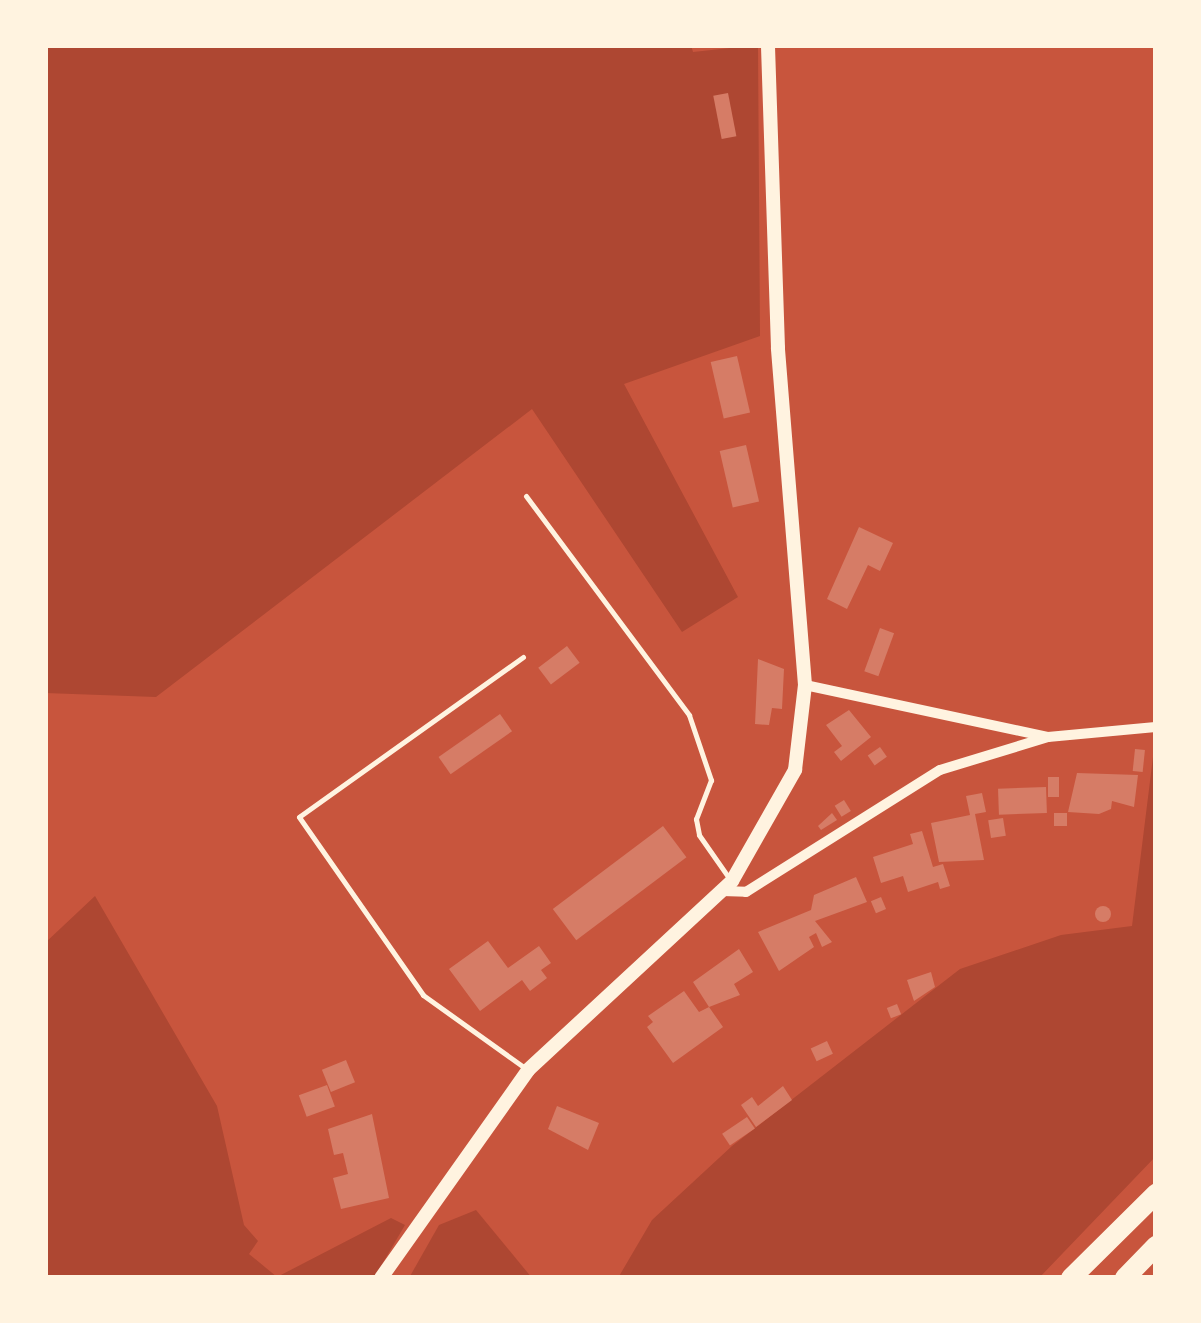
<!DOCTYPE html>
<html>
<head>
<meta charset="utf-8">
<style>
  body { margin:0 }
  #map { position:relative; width:1201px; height:1323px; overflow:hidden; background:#c8553d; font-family:Mulish,sans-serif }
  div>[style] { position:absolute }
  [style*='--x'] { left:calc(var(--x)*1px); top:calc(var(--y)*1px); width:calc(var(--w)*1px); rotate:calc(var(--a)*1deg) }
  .green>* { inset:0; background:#ae4732 }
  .building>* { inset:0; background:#d67c66; transform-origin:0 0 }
  .round { border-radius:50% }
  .service>* { height:5px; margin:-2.5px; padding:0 2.5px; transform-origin:2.5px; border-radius:2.5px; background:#fff3e0 }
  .minor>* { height:10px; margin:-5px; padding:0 5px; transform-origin:5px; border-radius:5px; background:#fff3e0 }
  .tertiary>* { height:14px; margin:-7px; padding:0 7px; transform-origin:7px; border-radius:7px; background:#fff3e0 }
  .motorway>* { height:20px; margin:-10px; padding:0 10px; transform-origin:10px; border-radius:10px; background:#fff3e0 }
  span { translate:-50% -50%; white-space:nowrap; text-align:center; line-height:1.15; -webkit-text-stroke:8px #fff3e0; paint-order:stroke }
  .frame { position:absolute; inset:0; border:48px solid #fff3e0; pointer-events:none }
</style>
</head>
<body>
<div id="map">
  <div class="green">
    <div style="clip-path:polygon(45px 45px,691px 45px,693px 52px,758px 45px,760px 336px,624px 384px,738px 597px,682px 632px,532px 409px,156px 697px,45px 693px)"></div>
    <div style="clip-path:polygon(1156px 733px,1156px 1156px,1039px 1278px,618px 1278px,652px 1220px,732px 1146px,960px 969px,1061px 935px,1132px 926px)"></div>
    <div style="clip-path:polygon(95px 896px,217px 1106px,244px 1225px,258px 1241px,249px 1254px,277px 1277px,391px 1218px,405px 1225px,374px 1278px,45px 1278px,45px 943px)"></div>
    <div style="clip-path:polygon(476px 1210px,532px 1278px,409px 1278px,439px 1225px)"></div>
  </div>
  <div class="building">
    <div style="left:728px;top:93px;width:44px;height:15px;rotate:79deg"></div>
    <div style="left:737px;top:356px;width:58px;height:27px;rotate:77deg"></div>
    <div style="left:746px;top:445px;width:58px;height:27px;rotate:77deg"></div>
    <div style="clip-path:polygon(859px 527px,893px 543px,880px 571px,868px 565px,847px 609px,827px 599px)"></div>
    <div style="left:880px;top:628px;width:15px;height:46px;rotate:20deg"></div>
    <div style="left:567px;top:646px;width:21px;height:36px;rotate:53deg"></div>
    <div style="clip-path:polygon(758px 659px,784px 669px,782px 709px,772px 708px,769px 725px,755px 724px)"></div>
    <div style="clip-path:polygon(849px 710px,871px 737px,841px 761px,834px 752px,842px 746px,826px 725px)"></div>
    <div style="left:500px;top:714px;width:21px;height:75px;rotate:55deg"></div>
    <div style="left:880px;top:747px;width:12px;height:15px;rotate:55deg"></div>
    <div style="left:1135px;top:749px;width:10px;height:22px;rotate:6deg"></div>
    <div style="clip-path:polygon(1077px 773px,1138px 775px,1134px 807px,1112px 801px,1111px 809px,1099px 814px,1068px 812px)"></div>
    <div style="left:1048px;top:777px;width:11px;height:20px"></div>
    <div style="left:1046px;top:787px;width:26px;height:48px;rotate:88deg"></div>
    <div style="clip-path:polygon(982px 793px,986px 812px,975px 814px,984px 860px,939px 862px,931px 823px,970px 815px,966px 796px)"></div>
    <div style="left:844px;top:800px;width:13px;height:11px;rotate:58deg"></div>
    <div style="clip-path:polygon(832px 813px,837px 820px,821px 830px,818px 826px)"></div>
    <div style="left:1054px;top:813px;width:13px;height:13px"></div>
    <div style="left:1003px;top:818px;width:18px;height:15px;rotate:81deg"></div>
    <div style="left:663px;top:826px;width:39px;height:138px;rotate:53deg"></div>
    <div style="clip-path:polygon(922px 831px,933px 867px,943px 864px,950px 886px,940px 889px,938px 882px,908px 892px,903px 876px,881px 883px,873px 857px,913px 844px,910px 834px)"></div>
    <div style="clip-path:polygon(856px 877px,867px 902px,815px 921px,832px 942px,822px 947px,816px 933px,809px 937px,814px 947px,779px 971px,758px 932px,811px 910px,814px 895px)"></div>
    <div style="left:881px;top:897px;width:13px;height:11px;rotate:67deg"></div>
    <div class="round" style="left:1095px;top:906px;width:16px;height:16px"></div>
    <div style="clip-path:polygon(488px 941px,508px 968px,539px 946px,551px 963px,541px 970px,547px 978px,530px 991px,522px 980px,480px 1011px,449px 969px)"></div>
    <div style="clip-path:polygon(739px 949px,753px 972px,734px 984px,740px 995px,709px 1007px,723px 1027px,673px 1063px,647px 1027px,653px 1022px,648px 1016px,684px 991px,699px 1012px,709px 1007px,693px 982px)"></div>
    <div style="clip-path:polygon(931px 972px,935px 987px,914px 1001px,907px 980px)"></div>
    <div style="left:897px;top:1004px;width:11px;height:11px;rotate:68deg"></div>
    <div style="left:827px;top:1041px;width:14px;height:18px;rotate:65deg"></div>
    <div style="left:346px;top:1060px;width:24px;height:26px;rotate:68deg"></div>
    <div style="left:327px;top:1085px;width:23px;height:30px;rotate:70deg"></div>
    <div style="clip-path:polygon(783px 1086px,792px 1100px,756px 1127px,741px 1105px,752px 1097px,758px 1106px)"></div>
    <div style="clip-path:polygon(557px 1106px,599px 1123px,588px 1150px,548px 1129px)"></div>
    <div style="clip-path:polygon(372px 1114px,389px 1198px,341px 1209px,333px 1178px,348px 1174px,343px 1153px,334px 1155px,328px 1129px)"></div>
    <div style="left:747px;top:1117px;width:14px;height:30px;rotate:56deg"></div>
  </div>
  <div class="service">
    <div style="--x:526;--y:496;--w:273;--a:53.3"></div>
    <div style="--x:689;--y:715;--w:69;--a:71.3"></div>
    <div style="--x:711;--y:780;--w:42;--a:111"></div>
    <div style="--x:696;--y:819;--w:16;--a:79"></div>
    <div style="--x:699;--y:835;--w:52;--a:55.1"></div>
    <div style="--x:523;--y:657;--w:275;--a:144.5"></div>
    <div style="--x:299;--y:817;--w:217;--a:55.1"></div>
    <div style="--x:423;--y:995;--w:125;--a:35.6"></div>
  </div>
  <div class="minor">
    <div style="--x:805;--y:685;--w:248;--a:12.1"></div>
    <div style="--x:722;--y:891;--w:24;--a:2"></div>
    <div style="--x:746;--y:892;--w:229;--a:-32.2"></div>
    <div style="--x:940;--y:770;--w:113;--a:-17"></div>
    <div style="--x:1048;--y:737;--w:108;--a:-5.3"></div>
  </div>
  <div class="tertiary">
    <div style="--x:381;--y:1278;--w:255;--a:-54.7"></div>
    <div style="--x:528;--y:1070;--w:278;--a:-42.8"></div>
    <div style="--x:732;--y:881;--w:128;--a:-60.4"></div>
    <div style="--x:795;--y:770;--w:86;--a:-83.3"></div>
    <div style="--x:805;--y:685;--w:338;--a:-94.6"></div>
    <div style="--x:778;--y:348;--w:303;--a:-91.9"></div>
  </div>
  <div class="motorway">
    <div style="--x:1071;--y:1278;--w:120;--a:-44.7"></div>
    <div style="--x:1125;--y:1278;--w:45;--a:-45.9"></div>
  </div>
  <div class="frame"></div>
</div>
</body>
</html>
